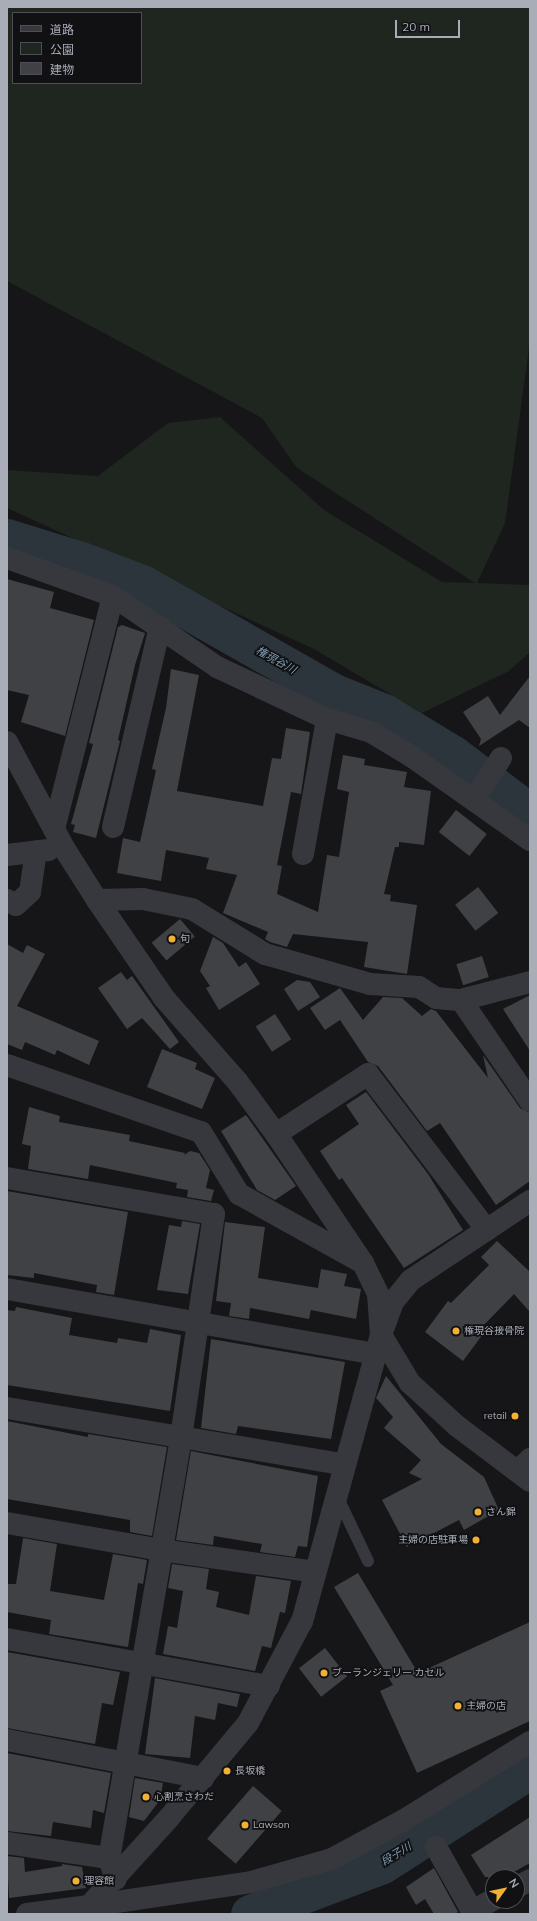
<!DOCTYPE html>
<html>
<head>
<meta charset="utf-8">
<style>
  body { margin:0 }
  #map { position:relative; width:537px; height:1921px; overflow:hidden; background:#161618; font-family:Mulish,"Noto Sans JP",sans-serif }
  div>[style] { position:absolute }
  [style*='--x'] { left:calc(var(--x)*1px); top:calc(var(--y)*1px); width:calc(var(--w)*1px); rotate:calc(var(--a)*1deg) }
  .green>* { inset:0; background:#1e261f }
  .river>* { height:39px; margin:-19.5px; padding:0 19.5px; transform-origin:19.5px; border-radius:19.5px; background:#2c353c }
  .building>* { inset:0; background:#404145; transform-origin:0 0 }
  .service>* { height:12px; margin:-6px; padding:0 6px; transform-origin:6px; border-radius:6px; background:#37383d }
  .minor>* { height:22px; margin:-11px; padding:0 11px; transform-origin:11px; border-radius:11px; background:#37383d }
  .tertiary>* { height:22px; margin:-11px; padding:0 11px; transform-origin:11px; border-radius:11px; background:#37383d }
  .dots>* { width:11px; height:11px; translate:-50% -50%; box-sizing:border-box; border:2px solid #111113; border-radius:50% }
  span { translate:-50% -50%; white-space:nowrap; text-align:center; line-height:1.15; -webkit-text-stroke:3.5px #111113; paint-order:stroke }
  .poi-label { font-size:10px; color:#a8adb8 }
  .left { translate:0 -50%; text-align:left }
  .right { translate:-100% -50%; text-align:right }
  .water-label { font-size:11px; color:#7f9bb3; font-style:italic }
  .frame { position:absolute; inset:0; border:8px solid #a8adb8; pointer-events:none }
  .legend { position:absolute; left:12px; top:12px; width:130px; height:72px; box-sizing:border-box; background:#111113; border:1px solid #4d4f55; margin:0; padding:5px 7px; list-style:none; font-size:12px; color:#a8adb8 }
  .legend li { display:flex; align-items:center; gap:8px; height:20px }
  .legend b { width:20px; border:1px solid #4d4f55 }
  .north { position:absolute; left:485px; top:1869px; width:40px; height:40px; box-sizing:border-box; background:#111113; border:1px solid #4d4f55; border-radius:50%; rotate:57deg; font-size:11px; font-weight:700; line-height:16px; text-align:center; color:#a8adb8 }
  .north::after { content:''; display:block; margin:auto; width:14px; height:18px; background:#f2b134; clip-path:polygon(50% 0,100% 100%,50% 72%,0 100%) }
  .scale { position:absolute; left:395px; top:20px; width:65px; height:18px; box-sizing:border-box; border:2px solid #a8adb8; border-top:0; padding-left:5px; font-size:12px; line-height:14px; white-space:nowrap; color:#a8adb8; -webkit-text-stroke:3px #111113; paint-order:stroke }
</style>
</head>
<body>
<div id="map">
  <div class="green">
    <div style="clip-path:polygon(evenodd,7px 7px,530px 7px,530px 341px,505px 523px,477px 583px,530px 585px,530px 652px,509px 671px,422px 713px,314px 649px,7px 508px,7px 470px,98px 476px,168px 423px,220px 417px,324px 510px,442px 582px,475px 583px,297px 468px,262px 418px,7px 281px,7px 7px,13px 13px,141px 13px,141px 83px,13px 83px,13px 13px)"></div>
  </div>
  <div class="river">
    <div style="--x:7;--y:538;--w:77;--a:17.3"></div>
    <div style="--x:81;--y:561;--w:65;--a:20.7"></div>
    <div style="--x:142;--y:584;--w:221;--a:29.6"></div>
    <div style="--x:334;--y:693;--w:54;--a:21.8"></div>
    <div style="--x:384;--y:713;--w:81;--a:31.3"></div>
    <div style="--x:453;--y:755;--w:96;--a:37"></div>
    <div style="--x:250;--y:1914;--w:141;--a:-20.7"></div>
    <div style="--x:382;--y:1864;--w:176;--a:-32.7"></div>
  </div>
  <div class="building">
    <div style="clip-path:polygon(7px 579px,54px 592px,50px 608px,94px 620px,65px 736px,21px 722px,29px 695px,7px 690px)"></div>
    <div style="clip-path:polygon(122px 625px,145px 633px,135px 665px,118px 740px,120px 741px,96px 838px,73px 832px,75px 825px,71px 824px,93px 744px,89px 743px,118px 627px)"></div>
    <div style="clip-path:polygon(171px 669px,199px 675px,177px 791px,263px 806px,272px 758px,281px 759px,286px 728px,310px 732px,301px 794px,291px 792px,286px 819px,277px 865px,282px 866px,277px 894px,318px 912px,327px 855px,339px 857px,349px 792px,337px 789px,343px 755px,365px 759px,364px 765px,407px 772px,404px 787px,431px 791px,424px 845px,399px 842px,399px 847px,395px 847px,384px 894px,391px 895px,390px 901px,417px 905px,407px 974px,364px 967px,368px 942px,293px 934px,287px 947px,270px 942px,265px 939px,268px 932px,223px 913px,237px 875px,206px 869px,209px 858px,166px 850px,161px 881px,117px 873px,123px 838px,140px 842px,156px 770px,152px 769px,166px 708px)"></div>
    <div style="clip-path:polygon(530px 676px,530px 728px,519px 720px,479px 746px,481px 739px,463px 712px,488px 696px,500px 715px)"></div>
    <div style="left:456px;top:810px;width:39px;height:28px;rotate:38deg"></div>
    <div style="left:478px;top:887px;width:33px;height:29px;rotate:52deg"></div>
    <div style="left:180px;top:919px;width:23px;height:37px;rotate:50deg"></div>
    <div style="clip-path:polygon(213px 937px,223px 943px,239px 967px,246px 962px,260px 984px,219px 1010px,206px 988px,210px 986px,200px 971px)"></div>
    <div style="clip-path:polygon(7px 944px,23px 953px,27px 945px,45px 954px,17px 1006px,99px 1041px,89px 1065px,57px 1050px,55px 1055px,25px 1042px,22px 1050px,7px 1044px)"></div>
    <div style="left:482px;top:956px;width:22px;height:27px;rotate:72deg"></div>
    <div style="clip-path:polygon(121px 972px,127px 980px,132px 976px,179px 1042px,170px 1049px,142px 1018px,127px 1029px,98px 988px)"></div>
    <div style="clip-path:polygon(297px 980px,310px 982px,320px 997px,298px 1011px,284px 989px)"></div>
    <div style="clip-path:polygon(340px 988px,363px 1020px,383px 997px,402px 998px,422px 1016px,431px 1009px,436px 1011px,488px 1078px,483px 1055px,520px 1108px,530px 1113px,530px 1181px,496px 1205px,440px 1123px,427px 1131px,378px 1066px,368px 1062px,340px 1020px,325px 1030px,310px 1008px)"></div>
    <div style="clip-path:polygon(530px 995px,530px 1051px,503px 1009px)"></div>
    <div style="left:275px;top:1014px;width:30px;height:23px;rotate:57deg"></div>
    <div style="clip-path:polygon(162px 1049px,197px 1063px,195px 1069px,215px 1078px,202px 1109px,147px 1087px)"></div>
    <div style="clip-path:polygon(366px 1092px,428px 1174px,463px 1230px,404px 1268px,342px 1178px,339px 1180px,320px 1151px,359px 1124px,346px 1105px)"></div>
    <div style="clip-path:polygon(29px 1107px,60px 1116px,59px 1122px,130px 1135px,129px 1141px,185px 1153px,184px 1155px,190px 1151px,199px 1153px,210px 1170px,206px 1188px,214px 1190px,211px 1201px,187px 1197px,188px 1190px,176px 1188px,177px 1183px,90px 1165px,88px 1179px,28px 1169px,31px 1146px,22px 1144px)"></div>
    <div style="clip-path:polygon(246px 1115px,296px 1186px,275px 1200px,257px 1190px,221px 1131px)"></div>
    <div style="clip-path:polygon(7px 1191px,128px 1212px,114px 1295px,96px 1292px,97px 1285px,34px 1273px,34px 1278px,7px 1275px)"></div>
    <div style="clip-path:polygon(182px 1221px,200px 1224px,188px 1294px,157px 1290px,169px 1225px,181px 1227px)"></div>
    <div style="clip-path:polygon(225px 1222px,265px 1227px,258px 1278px,318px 1288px,321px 1269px,347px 1274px,344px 1286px,361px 1289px,356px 1319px,311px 1310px,309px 1319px,250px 1308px,249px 1319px,229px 1316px,231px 1303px,216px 1301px)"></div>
    <div style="clip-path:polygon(497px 1241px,530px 1272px,530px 1312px,514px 1294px,482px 1327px,486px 1330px,463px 1361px,425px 1332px,448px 1301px,451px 1303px,489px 1265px,481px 1257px)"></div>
    <div style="clip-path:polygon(16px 1307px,72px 1318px,69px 1335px,117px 1343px,118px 1338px,147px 1343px,150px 1329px,181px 1335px,170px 1411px,7px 1385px,7px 1310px,15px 1311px)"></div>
    <div style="clip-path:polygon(211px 1339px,345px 1362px,331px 1439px,238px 1426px,236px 1434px,201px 1428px)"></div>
    <div style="clip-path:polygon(386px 1376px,441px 1444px,484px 1477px,499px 1510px,464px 1530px,459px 1520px,407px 1547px,382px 1500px,422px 1479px,409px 1473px,421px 1460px,384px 1428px,393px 1417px,376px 1398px)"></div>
    <div style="clip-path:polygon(7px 1421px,88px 1437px,88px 1434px,167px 1447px,152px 1536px,130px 1532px,130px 1520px,7px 1499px)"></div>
    <div style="clip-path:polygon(191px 1451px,318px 1476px,307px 1547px,298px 1546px,295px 1557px,260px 1552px,262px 1544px,214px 1536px,213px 1545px,176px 1540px)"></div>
    <div style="clip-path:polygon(23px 1538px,57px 1544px,50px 1591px,104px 1600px,113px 1554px,147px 1560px,143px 1584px,138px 1583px,128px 1647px,49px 1634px,51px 1620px,7px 1612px,7px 1584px,16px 1584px)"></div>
    <div style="clip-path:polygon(172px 1564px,209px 1569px,206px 1589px,219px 1592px,216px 1607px,249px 1615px,256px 1576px,291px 1581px,285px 1613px,280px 1612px,271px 1648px,262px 1646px,255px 1671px,163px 1654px,168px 1626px,177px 1628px,183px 1591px,168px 1588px)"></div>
    <div style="clip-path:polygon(358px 1573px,418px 1673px,530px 1622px,530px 1721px,417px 1773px,380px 1691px,393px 1685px,334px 1587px)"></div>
    <div style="left:325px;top:1648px;width:36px;height:33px;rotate:52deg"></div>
    <div style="clip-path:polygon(7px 1652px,120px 1672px,113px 1705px,102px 1703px,95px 1744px,7px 1728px)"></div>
    <div style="clip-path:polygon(155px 1678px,240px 1694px,237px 1707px,218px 1703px,215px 1720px,195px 1716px,190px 1758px,145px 1754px)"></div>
    <div style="clip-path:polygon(7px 1753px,111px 1773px,104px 1813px,93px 1810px,91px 1828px,53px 1822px,51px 1836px,7px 1831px)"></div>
    <div style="clip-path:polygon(135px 1778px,163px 1783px,160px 1800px,144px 1821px,129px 1817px)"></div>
    <div style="left:253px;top:1786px;width:38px;height:70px;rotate:41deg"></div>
    <div style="clip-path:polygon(530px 1817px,530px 1863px,505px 1877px,485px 1877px,471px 1855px)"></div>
    <div style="clip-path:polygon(7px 1856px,24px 1858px,25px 1872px,62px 1866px,62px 1864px,82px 1867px,86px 1888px,9px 1898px)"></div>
    <div style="clip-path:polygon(434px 1868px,458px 1912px,455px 1914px,434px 1914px,425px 1899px,416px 1905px,406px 1887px)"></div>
  </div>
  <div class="service">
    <div style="--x:337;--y:1496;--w:72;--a:64.5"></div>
  </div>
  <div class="minor">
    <div style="--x:7;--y:558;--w:113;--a:19.7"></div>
    <div style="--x:113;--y:596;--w:126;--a:34.3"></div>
    <div style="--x:217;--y:667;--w:122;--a:25.3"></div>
    <div style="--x:327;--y:719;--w:46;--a:16.5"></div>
    <div style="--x:371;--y:732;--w:47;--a:31"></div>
    <div style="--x:411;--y:756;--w:146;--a:35.2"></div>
    <div style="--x:474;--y:800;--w:50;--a:-57.3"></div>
    <div style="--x:113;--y:827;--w:206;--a:-76.8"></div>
    <div style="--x:54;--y:829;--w:240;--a:-75.8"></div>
    <div style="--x:303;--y:854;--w:137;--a:-79.9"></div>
    <div style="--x:7;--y:855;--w:42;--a:-6.8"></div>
    <div style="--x:7;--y:900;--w:10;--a:29"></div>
    <div style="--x:16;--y:905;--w:19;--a:-43"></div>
    <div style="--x:30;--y:892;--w:41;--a:-81.7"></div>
    <div style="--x:97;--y:900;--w:46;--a:-1.2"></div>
    <div style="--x:143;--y:899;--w:50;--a:11.5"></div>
    <div style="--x:192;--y:909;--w:86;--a:31.7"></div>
    <div style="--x:265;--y:954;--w:109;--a:15.9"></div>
    <div style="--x:370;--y:984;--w:49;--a:3.5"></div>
    <div style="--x:419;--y:987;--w:20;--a:33"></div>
    <div style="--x:436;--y:998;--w:25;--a:5"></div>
    <div style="--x:461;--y:1000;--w:71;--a:-14.6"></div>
    <div style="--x:461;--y:1000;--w:122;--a:55.7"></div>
    <div style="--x:7;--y:1065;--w:205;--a:19.1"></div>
    <div style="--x:201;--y:1132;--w:73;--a:58.5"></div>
    <div style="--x:239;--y:1194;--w:142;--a:29.1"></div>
    <div style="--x:276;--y:1134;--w:110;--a:-33.1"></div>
    <div style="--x:368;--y:1074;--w:196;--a:52.7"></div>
    <div style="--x:7;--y:1178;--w:210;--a:9.9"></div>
    <div style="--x:214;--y:1214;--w:226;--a:98.4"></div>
    <div style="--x:181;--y:1438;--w:426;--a:99.7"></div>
    <div style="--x:109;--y:1858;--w:22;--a:72"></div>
    <div style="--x:7;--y:1289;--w:373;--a:10"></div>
    <div style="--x:381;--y:1335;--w:35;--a:-70"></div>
    <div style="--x:393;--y:1302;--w:28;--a:-51"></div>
    <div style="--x:411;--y:1280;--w:143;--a:-33.6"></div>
    <div style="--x:7;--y:1408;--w:341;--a:9.5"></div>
    <div style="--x:518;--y:1471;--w:17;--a:-45"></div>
    <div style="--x:7;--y:1523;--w:156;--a:9.9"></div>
    <div style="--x:161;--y:1550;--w:156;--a:8.1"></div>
    <div style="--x:7;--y:1639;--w:266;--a:10.2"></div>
    <div style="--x:7;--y:1740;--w:200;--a:11"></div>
    <div style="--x:7;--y:1843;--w:103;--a:8.4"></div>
    <div style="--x:436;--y:1847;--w:73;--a:60.6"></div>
    <div style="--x:517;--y:1887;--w:15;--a:-28"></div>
    <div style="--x:89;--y:1906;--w:164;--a:-8.4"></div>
    <div style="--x:251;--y:1882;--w:84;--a:-15.9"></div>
    <div style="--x:332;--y:1859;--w:82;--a:-28.4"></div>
    <div style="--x:404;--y:1820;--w:148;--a:-31.8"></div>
    <div style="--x:474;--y:1914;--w:4;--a:-124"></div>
    <div style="--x:472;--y:1911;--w:24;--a:-28"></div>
  </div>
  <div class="tertiary">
    <div style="--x:7;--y:742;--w:120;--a:61.7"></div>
    <div style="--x:64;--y:848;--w:62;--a:57.6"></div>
    <div style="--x:97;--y:900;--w:119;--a:55.6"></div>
    <div style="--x:164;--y:998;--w:111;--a:48.7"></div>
    <div style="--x:237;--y:1081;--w:66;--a:53.7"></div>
    <div style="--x:276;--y:1134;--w:156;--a:56"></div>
    <div style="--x:363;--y:1263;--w:34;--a:64"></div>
    <div style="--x:378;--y:1294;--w:41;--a:85.8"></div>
    <div style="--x:381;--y:1335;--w:297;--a:105.4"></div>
    <div style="--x:302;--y:1621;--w:115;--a:117.9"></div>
    <div style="--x:248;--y:1723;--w:125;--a:129.8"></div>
    <div style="--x:168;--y:1819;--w:128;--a:132.2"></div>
    <div style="--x:381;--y:1335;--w:56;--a:58.9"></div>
    <div style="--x:410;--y:1383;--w:64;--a:42.5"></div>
    <div style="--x:457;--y:1426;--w:91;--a:37"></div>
    <div style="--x:27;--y:1914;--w:63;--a:-7.4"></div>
  </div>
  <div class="dots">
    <div style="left:172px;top:939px;background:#f2b134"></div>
    <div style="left:456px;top:1331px;background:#f2b134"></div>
    <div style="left:515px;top:1416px;background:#f2b134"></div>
    <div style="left:478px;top:1512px;background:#f2b134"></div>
    <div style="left:476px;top:1540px;background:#f2b134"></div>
    <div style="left:324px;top:1673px;background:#f2b134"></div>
    <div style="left:458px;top:1706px;background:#f2b134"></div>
    <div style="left:227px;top:1771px;background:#f2b134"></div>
    <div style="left:146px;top:1797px;background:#f2b134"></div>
    <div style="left:245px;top:1825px;background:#f2b134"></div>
    <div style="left:76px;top:1881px;background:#f2b134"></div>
  </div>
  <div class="poi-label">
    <span class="left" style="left:180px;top:939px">旬</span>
    <span class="left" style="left:464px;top:1331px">権現谷接骨院</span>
    <span class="right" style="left:507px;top:1416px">retail</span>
    <span class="left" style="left:486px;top:1512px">さん錦</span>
    <span class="right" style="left:468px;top:1540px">主婦の店駐車場</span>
    <span class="left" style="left:332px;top:1673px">ブーランジェリー カセル</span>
    <span class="left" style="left:466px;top:1706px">主婦の店</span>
    <span class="left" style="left:235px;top:1771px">長坂橋</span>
    <span class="left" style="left:154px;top:1797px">心割烹さわだ</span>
    <span class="left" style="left:253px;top:1825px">Lawson</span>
    <span class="left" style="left:84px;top:1881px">理容館</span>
  </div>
  <div class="water-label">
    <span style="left:276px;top:660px;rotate:29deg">権現谷川</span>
    <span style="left:396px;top:1854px;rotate:-31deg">段子川</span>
  </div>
  <div class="frame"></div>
  <ul class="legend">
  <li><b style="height:5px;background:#37383d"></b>道路</li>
  <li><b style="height:11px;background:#1e261f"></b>公園</li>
  <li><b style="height:11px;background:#404145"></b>建物</li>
  </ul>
  <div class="north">N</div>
  <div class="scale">20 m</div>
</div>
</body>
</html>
